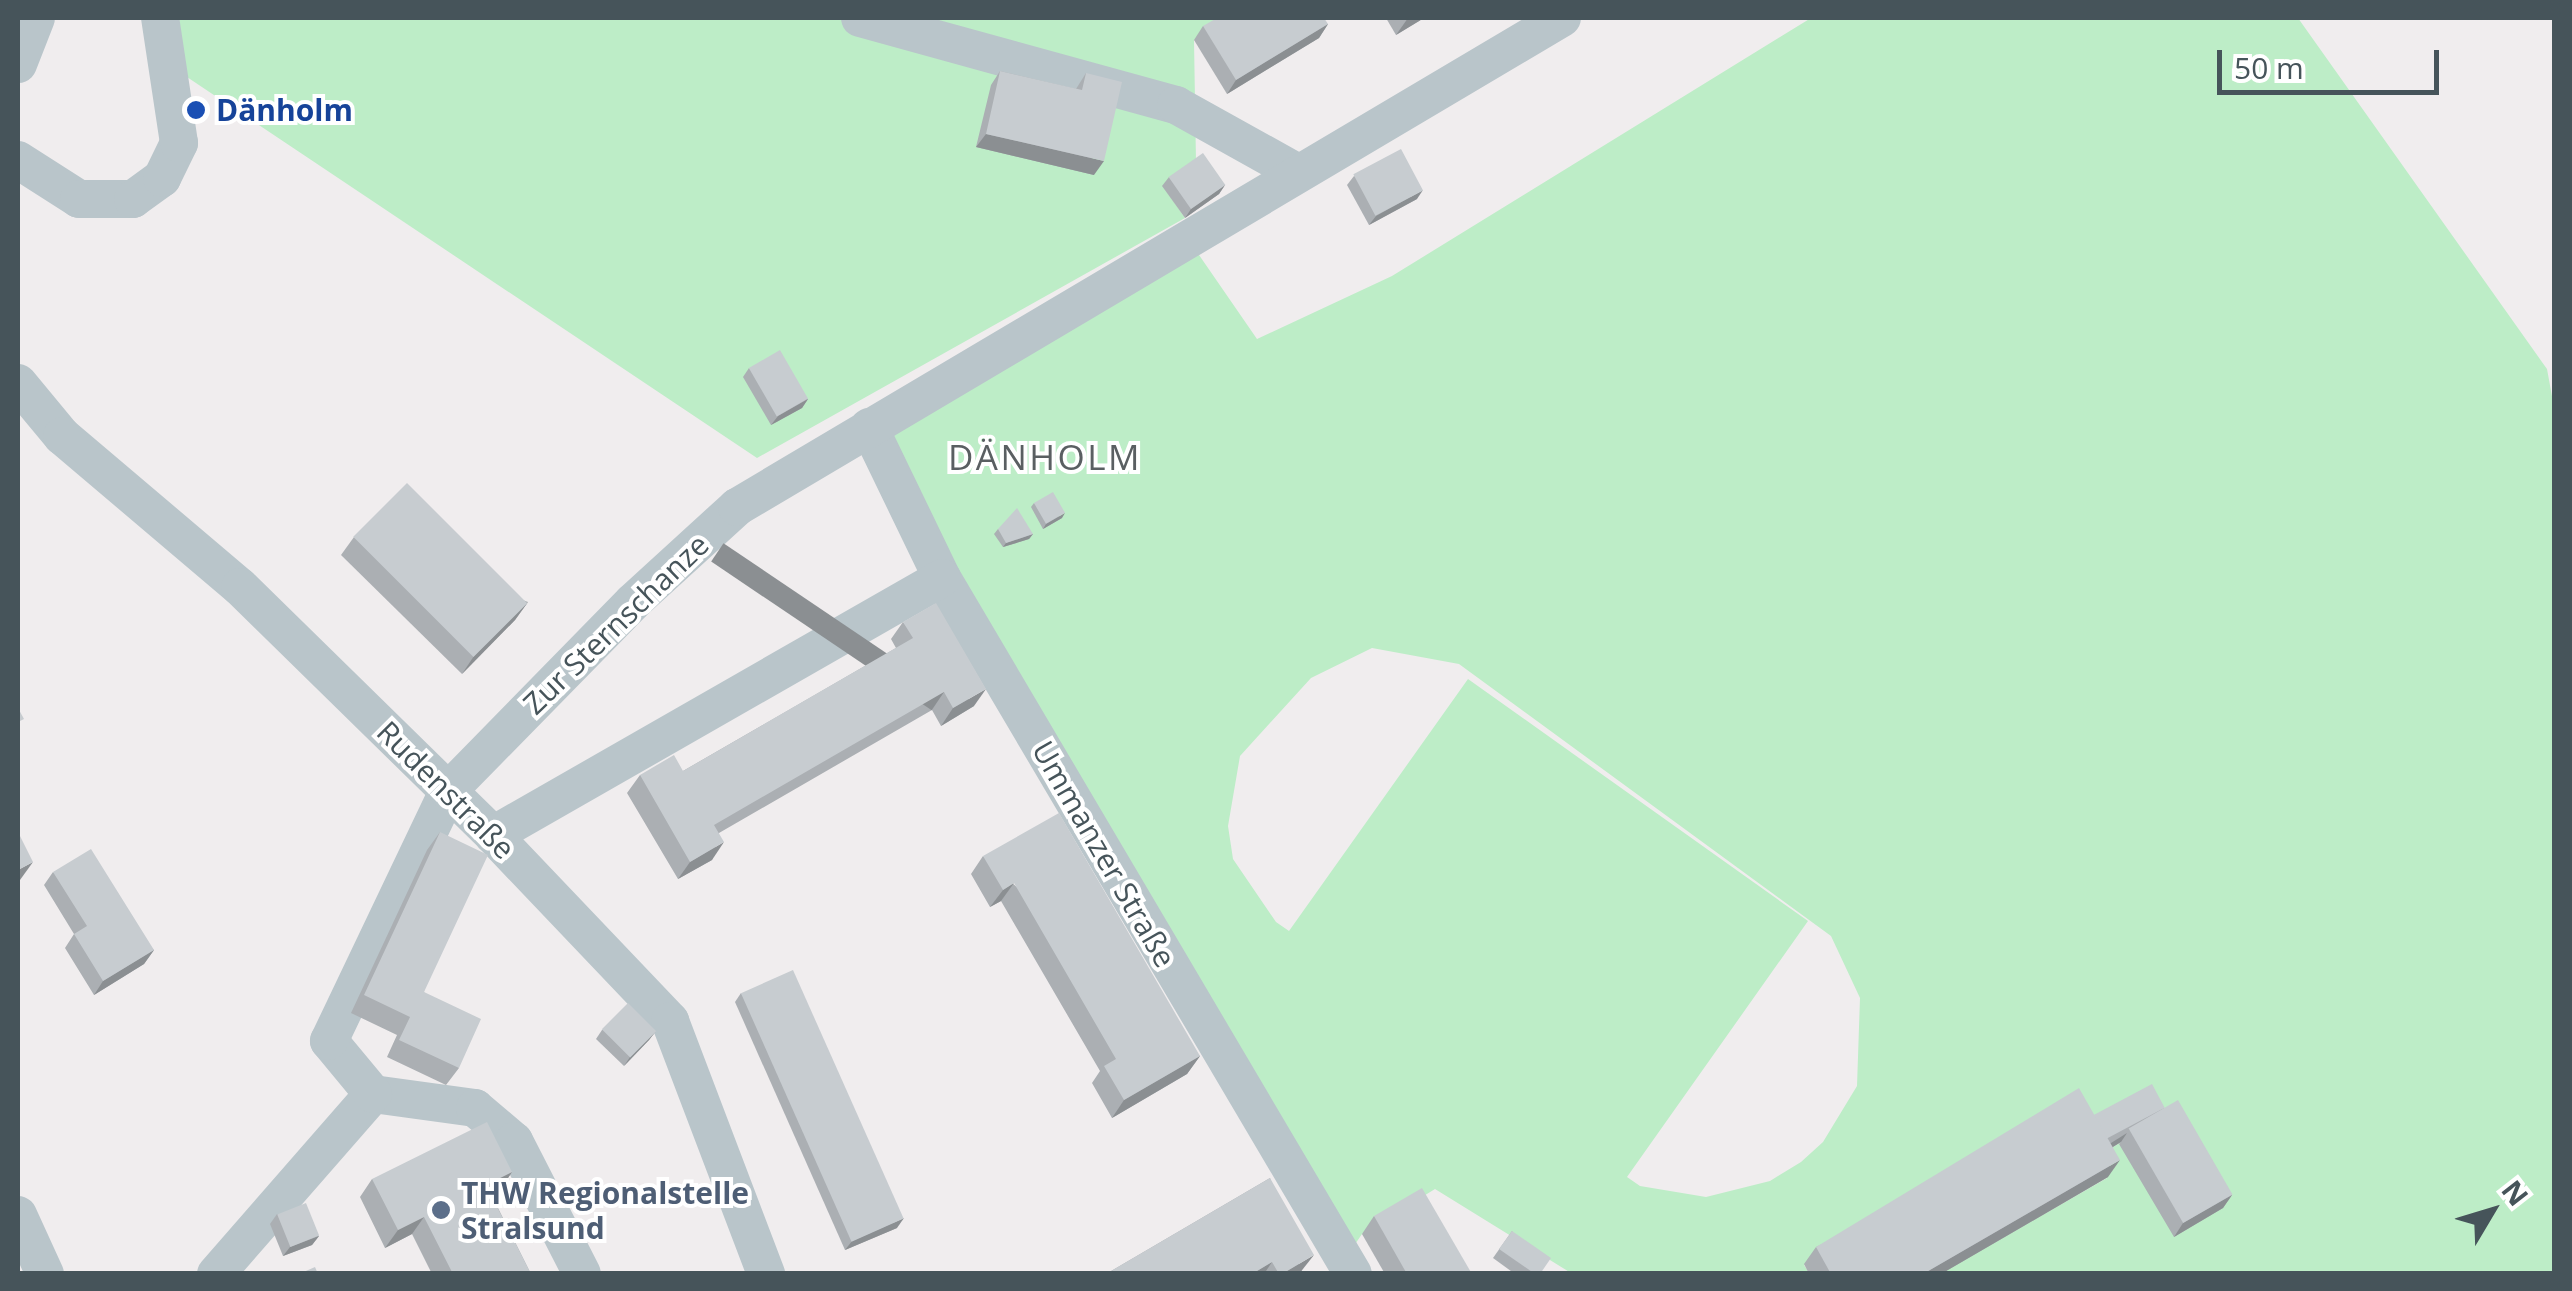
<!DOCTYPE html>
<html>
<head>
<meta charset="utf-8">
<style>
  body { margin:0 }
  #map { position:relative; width:2572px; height:1291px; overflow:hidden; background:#f0edee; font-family:"Open Sans",sans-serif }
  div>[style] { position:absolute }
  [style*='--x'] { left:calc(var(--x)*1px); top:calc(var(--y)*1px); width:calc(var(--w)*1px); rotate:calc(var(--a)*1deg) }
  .green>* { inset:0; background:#bdedc7 }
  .minor>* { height:38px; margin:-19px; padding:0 19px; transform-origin:19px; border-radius:19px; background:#b9c5ca }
  .wall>* { inset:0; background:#abafb3 }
  .shaded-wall>* { inset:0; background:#8b8f92; transform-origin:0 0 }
  .building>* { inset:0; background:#c7ccd0; transform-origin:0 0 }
  .dots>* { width:28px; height:28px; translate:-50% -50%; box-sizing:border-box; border:5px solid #fff; border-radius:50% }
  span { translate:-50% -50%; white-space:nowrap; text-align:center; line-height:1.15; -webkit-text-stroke:8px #fff; paint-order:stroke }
  .transit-label { font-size:30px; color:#164399; font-weight:700 }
  .left { translate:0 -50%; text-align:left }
  .street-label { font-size:30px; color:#46545a }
  .service-label { font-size:30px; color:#4e5e75; font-weight:700 }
  .quarter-label { font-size:35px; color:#5a5f62; letter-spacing:2.5px }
  .frame { position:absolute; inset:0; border:20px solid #46545a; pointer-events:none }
  .north { position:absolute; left:2442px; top:1161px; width:100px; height:100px; -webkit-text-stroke:8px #fff; paint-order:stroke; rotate:52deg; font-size:28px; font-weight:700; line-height:40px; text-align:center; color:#46545a }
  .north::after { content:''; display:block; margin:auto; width:35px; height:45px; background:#46545a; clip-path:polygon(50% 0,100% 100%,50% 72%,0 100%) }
  .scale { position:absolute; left:2217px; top:50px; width:222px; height:45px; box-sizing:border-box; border:5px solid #46545a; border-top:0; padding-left:12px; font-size:30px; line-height:35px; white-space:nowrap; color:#46545a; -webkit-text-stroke:8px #fff; paint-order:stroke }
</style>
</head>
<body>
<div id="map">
  <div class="green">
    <div style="clip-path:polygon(179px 18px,1230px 18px,1194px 40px,1196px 162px,1163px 186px,1185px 218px,757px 458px,184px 75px)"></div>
    <div style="clip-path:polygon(evenodd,1811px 18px,2298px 18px,2547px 369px,2554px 407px,2554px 1273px,1941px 1273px,2107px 1178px,2096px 1157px,2169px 1114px,1804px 1265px,1809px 1273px,1571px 1273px,1435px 1189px,1362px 1234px,1345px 1259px,869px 427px,1188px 239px,1257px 339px,1392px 276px,1811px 18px,1372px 648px,1459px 664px,1831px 936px,1860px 998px,1857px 1086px,1823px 1142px,1801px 1162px,1770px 1181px,1706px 1197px,1640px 1186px,1627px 1177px,1808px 921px,1468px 679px,1289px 931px,1276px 922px,1233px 859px,1228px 826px,1240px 756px,1311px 678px,1372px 648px)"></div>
  </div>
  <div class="minor">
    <div style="--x:860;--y:18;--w:328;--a:15.4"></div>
    <div style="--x:1176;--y:105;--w:140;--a:29.1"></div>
    <div style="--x:18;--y:64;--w:49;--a:-68.6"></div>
    <div style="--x:18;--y:160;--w:72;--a:32.6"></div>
    <div style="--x:79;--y:199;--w:54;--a:0"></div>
    <div style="--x:133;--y:199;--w:36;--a:-36"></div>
    <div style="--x:162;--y:178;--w:39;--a:-64"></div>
    <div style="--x:179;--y:143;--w:126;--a:-98.6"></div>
    <div style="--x:18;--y:383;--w:69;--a:50.3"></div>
    <div style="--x:62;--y:436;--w:233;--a:40.3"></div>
    <div style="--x:240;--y:587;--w:354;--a:44.4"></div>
    <div style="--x:493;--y:835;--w:257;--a:46.4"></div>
    <div style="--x:670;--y:1021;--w:271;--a:69.2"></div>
    <div style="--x:869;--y:427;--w:168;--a:64.2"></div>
    <div style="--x:942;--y:578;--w:808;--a:59.44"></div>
    <div style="--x:493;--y:835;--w:517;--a:-29.79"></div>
    <div style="--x:373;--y:1094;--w:103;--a:7.8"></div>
    <div style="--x:475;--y:1108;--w:51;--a:40.2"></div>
    <div style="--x:514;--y:1141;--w:149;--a:62.9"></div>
    <div style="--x:18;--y:1215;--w:65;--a:65.4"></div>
    <div style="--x:216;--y:1274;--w:239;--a:-48.9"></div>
    <div style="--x:373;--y:1094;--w:69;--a:-129.7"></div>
    <div style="--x:329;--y:1041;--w:277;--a:-64.5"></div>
    <div style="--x:448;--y:791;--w:264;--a:-45.6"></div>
    <div style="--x:633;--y:602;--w:141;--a:-42.4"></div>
    <div style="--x:737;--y:507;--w:959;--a:-30.66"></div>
  </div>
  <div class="wall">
    <div style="clip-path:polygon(1386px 18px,1424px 18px,1396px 35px)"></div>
    <div style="clip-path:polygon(1328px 24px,1319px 38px,1227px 94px,1194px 40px,1203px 26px)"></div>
    <div style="clip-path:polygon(1000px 71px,1076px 89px,1086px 73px,1094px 175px,976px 147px,991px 85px)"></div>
    <div style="clip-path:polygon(1354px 176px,1417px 199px,1369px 225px,1347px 185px)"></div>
    <div style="clip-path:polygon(1169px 177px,1225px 185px,1219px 194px,1185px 218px,1162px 186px)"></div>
    <div style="clip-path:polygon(749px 368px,808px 399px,802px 408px,771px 425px,743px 377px)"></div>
    <div style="clip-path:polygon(1034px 503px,1062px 518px,1043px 529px,1031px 507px)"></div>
    <div style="clip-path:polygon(998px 529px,1033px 534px,1029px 539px,1003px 547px,994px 534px)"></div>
    <div style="clip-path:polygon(354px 537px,528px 602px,515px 620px,462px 674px,341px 555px)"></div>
    <div style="clip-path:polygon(903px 622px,974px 706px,941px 726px,932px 710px,719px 833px,712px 860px,678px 879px,627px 793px,640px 775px,683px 771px,896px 648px,891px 639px)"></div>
    <div style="clip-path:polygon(440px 832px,424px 992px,459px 1068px,446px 1085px,387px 1057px,397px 1035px,351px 1013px,427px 850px)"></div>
    <div style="clip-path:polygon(983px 856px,1200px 1056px,1187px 1074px,1112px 1118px,1092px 1083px,1100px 1071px,1001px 901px,990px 907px,971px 874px)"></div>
    <div style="clip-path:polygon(53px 872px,154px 950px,144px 964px,94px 995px,65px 948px,74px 934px,44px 885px)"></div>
    <div style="clip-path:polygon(741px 993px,897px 1228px,845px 1250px,735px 1002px)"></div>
    <div style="clip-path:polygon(602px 1030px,656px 1031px,649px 1040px,624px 1066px,596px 1039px)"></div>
    <div style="clip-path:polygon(2165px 1108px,2232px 1195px,2223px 1208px,2174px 1237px,2119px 1144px,2121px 1142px,2113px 1147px,2108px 1177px,1941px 1274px,1809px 1274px,1804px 1264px,1816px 1247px,2095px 1117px)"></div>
    <div style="clip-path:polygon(512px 1172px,500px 1190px,491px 1194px,531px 1274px,432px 1274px,412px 1234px,385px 1248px,360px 1197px,372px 1179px)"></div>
    <div style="clip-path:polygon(1270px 1178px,1302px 1272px,1299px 1274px,1106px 1274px)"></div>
    <div style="clip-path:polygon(277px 1214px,319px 1236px,312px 1245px,283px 1256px,270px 1224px)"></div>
    <div style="clip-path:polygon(1374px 1216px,1472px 1274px,1385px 1274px,1362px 1234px)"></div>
    <div style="clip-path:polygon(1512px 1231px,1540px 1274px,1515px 1274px,1493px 1258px)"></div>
  </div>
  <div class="shaded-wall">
    <div style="clip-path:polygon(1408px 18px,1424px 18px,1396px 35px)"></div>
    <div style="clip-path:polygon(1328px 24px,1319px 38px,1227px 94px,1236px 80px)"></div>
    <div style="clip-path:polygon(986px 134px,1104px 161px,1094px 175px,976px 147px)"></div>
    <div style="clip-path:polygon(1225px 185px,1219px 194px,1185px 218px,1191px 209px)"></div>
    <div style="clip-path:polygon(1423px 190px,1417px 199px,1369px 225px,1376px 216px)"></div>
    <div style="clip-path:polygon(808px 399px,802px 408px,771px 425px,778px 416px)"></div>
    <div style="clip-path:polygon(1065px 513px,1062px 518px,1043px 529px,1046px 524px)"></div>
    <div style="clip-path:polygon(1033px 534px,1029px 539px,1003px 547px,1006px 543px)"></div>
    <div style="clip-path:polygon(528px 602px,515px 620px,462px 674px,474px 656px)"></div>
    <div style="clip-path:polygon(986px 689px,974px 706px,941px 726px,953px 708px)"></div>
    <div style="left:944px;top:692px;width:22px;height:266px;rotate:124deg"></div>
    <div style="clip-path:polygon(724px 842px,712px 860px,678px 879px,690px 862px)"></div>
    <div style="clip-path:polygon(33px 862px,20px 880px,18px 881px,18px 870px)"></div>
    <div style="clip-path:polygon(1014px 883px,1001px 901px,990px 907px,1003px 890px)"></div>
    <div style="clip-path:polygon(154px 950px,144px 964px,94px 995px,103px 981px)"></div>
    <div style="clip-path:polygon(656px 1031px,649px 1040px,624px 1066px,630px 1057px)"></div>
    <div style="clip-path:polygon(1200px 1056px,1187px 1074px,1112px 1118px,1124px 1100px)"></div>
    <div style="clip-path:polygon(2127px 1133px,2121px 1142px,2096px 1157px,2103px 1148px)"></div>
    <div style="clip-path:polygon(2120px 1160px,2108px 1177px,1941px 1274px,1923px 1274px)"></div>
    <div style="clip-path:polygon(512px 1172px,500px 1190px,474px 1203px,486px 1185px)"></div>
    <div style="clip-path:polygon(2232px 1195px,2223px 1208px,2174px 1237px,2183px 1223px)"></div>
    <div style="clip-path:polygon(424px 1217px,412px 1234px,385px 1248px,398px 1230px)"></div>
    <div style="clip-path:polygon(904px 1218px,897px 1228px,845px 1250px,852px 1241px)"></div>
    <div style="clip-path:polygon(319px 1236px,312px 1245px,283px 1256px,290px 1247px)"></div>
    <div style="clip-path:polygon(1314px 1255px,1299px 1274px,1282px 1274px)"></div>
    <div style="clip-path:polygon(1272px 1262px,1264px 1274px,1252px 1274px)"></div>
  </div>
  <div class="building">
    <div style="clip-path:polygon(1217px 18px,1324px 18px,1328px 24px,1236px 80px,1203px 26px)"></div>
    <div style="clip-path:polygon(1000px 71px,1082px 90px,1086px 73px,1122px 82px,1104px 161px,986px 134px)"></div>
    <div style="left:1401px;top:149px;width:47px;height:54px;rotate:62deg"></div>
    <div style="left:1203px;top:153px;width:39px;height:42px;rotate:55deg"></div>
    <div style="left:780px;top:350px;width:56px;height:36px;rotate:60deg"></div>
    <div style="left:407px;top:483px;width:170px;height:76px;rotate:45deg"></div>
    <div style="left:1053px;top:492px;width:24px;height:22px;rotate:60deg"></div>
    <div style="clip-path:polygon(1017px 508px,1033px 534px,1006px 543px,998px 529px)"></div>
    <div style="clip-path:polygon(936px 603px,986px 689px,953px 708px,944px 692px,714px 825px,724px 842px,690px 862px,640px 775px,674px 755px,683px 771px,913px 638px,903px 622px)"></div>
    <div style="clip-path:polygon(18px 708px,24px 719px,18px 722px)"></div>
    <div style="clip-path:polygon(1059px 813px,1200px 1056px,1124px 1100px,1104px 1066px,1116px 1059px,1014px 883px,1003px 890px,983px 856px)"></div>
    <div style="clip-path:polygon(18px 832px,33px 862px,18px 870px)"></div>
    <div style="clip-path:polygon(440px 832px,488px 855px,424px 992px,481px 1019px,459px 1068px,399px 1040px,410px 1017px,364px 995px)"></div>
    <div style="clip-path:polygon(91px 849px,154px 950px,103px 981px,74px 934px,87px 926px,53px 872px)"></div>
    <div style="left:793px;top:970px;width:272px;height:57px;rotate:66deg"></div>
    <div style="left:628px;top:1003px;width:40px;height:37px;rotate:45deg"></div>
    <div style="left:2152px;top:1084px;width:27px;height:66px;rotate:62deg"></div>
    <div style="clip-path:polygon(2079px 1088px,2120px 1160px,1923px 1274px,1831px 1274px,1816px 1247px)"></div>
    <div style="left:2178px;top:1100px;width:109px;height:57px;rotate:60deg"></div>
    <div style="clip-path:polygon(487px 1122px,512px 1172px,486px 1185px,531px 1274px,453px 1274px,424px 1217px,398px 1230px,372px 1179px)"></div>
    <div style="clip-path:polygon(1270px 1178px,1314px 1255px,1282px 1274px,1279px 1274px,1272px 1262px,1252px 1274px,1106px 1274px)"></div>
    <div style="clip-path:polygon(1422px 1188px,1472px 1274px,1407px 1274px,1374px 1216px)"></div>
    <div style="left:306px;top:1203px;width:35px;height:31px;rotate:68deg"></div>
    <div style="clip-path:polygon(1512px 1231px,1551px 1258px,1540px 1274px,1535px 1274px,1499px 1249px)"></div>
    <div style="clip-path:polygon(315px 1267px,318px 1274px,299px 1274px)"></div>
  </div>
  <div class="dots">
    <div style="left:196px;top:110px;background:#1a4fb4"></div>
    <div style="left:441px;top:1210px;background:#5c6f8a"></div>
  </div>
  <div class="transit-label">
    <span class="left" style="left:216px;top:110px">Dänholm</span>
  </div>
  <div class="street-label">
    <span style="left:616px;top:624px;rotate:-44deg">Zur Sternschanze</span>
    <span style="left:446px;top:790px;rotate:45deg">Rudenstraße</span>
    <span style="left:1104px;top:854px;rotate:60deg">Ummanzer Straße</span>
  </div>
  <div class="service-label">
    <span class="left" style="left:461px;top:1210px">THW Regionalstelle<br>Stralsund</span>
  </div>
  <div class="quarter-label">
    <span style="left:1045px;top:457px">DÄNHOLM</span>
  </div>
  <div class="frame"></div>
  <div class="north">N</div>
  <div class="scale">50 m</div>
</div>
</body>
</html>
